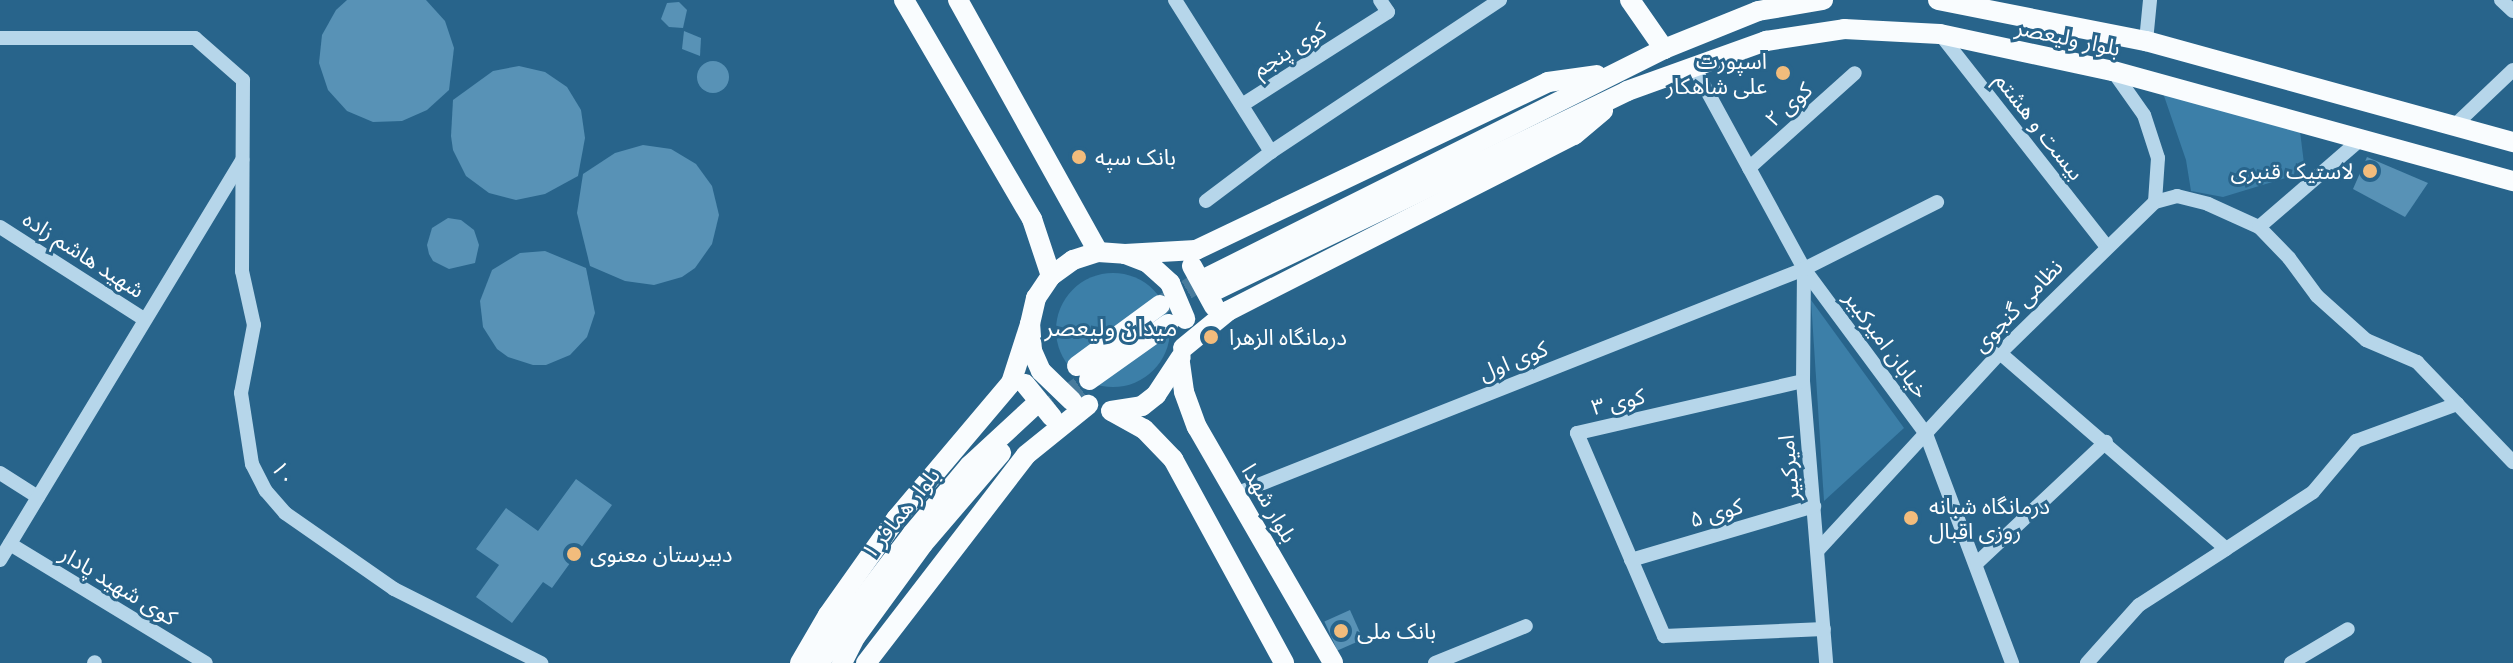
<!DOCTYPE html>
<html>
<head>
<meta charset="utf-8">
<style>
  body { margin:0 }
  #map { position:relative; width:2513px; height:663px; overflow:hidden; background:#28648b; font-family:"IBM Plex Sans","Noto Sans Arabic",sans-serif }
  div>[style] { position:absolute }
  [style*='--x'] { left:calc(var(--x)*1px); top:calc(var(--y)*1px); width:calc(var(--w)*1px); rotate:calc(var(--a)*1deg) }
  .green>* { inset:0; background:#3c7fa8 }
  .round { border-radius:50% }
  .building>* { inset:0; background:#5892b6; transform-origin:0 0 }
  .major-tunnel>* { height:20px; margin-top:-10px; transform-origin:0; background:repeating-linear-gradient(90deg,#487b9c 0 20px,transparent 0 30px) }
  .minor>* { height:14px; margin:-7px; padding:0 7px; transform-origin:7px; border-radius:7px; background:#b6d6ea }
  .major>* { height:20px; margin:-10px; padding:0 10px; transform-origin:10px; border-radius:10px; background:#f9fcfe }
  .major-bridge>* { height:20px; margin:-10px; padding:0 10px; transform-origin:10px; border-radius:10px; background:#f9fcfe }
  .dots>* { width:22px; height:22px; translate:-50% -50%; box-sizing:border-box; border:4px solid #28648b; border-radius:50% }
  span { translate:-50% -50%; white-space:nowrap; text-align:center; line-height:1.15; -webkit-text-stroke:6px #28648b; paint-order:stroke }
  .street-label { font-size:22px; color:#fff }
  .poi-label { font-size:22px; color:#fff }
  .right { translate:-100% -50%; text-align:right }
  .left { translate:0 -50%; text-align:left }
  .neighbourhood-label { font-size:24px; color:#fff }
</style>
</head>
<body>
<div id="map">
  <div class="green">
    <div style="clip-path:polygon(2163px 93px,2300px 131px,2305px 172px,2223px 197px,2191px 191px,2186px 160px)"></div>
    <div class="round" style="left:1056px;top:273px;width:114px;height:114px"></div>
    <div style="clip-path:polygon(1811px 300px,1904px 428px,1824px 501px)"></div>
  </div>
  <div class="building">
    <div style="clip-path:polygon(347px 0,426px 0,445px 21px,454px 48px,449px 90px,427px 110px,402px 121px,373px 122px,347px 111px,328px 90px,319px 63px,322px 35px,336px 10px)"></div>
    <div style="clip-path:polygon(679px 2px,687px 10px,683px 28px,669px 27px,661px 19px,667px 3px)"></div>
    <div style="clip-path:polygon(684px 31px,701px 38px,700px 56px,682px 49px)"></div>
    <div class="round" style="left:697px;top:61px;width:32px;height:32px"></div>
    <div style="clip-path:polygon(519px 66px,545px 72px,567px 87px,581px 110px,585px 138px,578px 176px,545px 194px,516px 200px,489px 193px,466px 176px,453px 150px,451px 136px,453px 100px,493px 71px)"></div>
    <div style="clip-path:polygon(643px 145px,671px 149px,696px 164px,712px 186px,719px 215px,712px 244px,695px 268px,682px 277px,654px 285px,625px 281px,590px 266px,577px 213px,583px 174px,615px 153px)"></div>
    <div style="clip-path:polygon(2367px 157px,2428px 183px,2405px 217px,2353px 189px)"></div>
    <div style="clip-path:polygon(448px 218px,461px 220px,474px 230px,479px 245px,475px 263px,449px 269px,433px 261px,429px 254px,427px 245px,432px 228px)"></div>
    <div style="clip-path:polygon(545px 251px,586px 268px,595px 313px,587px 337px,570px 355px,546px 365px,533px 365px,508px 357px,497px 349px,483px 327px,480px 301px,492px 270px,520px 253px)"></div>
    <div style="clip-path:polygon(576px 479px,612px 505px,552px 588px,543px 582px,512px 623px,476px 597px,499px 565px,476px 549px,506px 508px,538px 531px)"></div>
    <div style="left:1350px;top:610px;width:32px;height:28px;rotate:66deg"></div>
  </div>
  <div class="major-tunnel">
    <div style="--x:1161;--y:305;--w:52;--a:-31"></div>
    <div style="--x:1038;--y:415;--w:62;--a:-34.5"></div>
  </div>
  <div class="minor">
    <div style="--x:1175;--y:0;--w:180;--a:57.7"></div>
    <div style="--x:2501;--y:0;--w:16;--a:43"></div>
    <div style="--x:1940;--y:34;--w:269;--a:51.9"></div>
    <div style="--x:0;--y:38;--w:195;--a:0"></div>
    <div style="--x:195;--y:38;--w:64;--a:41.2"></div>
    <div style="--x:243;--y:80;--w:191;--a:90.3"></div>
    <div style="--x:242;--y:271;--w:55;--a:77.5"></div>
    <div style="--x:254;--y:325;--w:69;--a:100.8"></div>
    <div style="--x:241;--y:393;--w:72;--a:81.2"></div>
    <div style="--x:252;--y:464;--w:30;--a:63"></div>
    <div style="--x:266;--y:491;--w:29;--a:49"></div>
    <div style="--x:285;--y:513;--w:133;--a:34.9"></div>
    <div style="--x:394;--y:589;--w:165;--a:26.7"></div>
    <div style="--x:2146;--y:41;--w:41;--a:-84.4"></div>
    <div style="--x:1694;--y:67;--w:230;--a:61.4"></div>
    <div style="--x:1804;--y:269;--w:205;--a:53.5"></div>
    <div style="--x:1926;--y:434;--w:245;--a:69.4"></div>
    <div style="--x:1242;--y:105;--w:173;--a:-32.5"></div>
    <div style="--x:1388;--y:12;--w:14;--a:-124"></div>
    <div style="--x:2455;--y:125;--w:80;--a:-43.5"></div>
    <div style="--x:1749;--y:168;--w:142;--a:-41.9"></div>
    <div style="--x:1206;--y:201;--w:81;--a:-37"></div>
    <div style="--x:1271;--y:152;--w:275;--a:-33.6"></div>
    <div style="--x:2155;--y:202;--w:23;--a:-15"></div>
    <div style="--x:2177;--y:196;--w:32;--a:14"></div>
    <div style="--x:2208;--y:204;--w:56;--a:24.3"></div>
    <div style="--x:2259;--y:227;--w:43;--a:45.9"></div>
    <div style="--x:2289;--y:258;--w:47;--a:53.6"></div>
    <div style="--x:2317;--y:296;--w:66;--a:41.9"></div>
    <div style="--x:2366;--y:340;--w:56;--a:23.3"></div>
    <div style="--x:2417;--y:362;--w:139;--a:46.2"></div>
    <div style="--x:0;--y:227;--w:171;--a:32.6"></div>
    <div style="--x:2259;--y:227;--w:136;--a:-40.8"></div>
    <div style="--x:1804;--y:269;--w:112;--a:90.5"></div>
    <div style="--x:1803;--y:381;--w:283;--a:85.3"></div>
    <div style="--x:2000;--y:353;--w:299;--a:40.9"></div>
    <div style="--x:2226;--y:549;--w:103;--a:147.2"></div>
    <div style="--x:2139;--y:605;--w:78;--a:131.9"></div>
    <div style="--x:1803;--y:381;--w:232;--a:167"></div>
    <div style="--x:1577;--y:433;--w:221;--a:66.8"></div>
    <div style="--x:1664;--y:636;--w:160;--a:-2.5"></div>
    <div style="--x:0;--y:473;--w:45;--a:32.3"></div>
    <div style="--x:1238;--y:493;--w:609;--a:-21.59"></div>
    <div style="--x:1804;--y:269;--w:149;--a:-26.7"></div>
    <div style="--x:10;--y:544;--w:229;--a:31.3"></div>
    <div style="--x:1819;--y:549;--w:267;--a:-47.3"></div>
    <div style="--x:2000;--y:353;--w:216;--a:-44.3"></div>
    <div style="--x:2155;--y:202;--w:44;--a:-86.1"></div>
    <div style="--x:2158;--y:158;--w:45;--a:-108"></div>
    <div style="--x:2144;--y:115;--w:54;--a:-125.2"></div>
    <div style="--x:2226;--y:549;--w:104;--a:-33.2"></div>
    <div style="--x:2313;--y:492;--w:67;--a:-49.9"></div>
    <div style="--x:2356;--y:441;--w:108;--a:-20.1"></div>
    <div style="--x:0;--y:560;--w:468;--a:-58.8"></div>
    <div style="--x:1631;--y:560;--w:191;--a:-16.4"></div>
    <div style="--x:1977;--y:563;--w:177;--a:-43.2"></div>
    <div style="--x:94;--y:663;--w:1;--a:-45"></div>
    <div style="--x:1435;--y:663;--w:98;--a:-22.1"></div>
    <div style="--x:2291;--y:663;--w:66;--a:-30.8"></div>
  </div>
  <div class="major">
    <div style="--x:904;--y:0;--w:254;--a:59.7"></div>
    <div style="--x:1032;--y:219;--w:60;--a:71.6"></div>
    <div style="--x:958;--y:0;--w:288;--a:60.9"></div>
    <div style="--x:1630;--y:0;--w:60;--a:55.2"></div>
    <div style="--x:1938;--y:0;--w:212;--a:11.2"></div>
    <div style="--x:2146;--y:41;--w:381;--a:15.4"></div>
    <div style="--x:1125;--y:254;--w:71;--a:-3.2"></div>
    <div style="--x:1196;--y:250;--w:390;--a:-25.5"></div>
    <div style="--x:1548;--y:82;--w:49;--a:-8.1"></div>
    <div style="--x:1206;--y:278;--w:512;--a:-26.57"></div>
    <div style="--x:1664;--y:49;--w:101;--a:-22"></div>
    <div style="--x:1758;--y:11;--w:66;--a:-9.6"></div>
    <div style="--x:1212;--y:292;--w:461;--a:-25.8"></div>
    <div style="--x:1627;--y:91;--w:148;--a:-19.8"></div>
    <div style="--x:1766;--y:41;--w:79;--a:-8.7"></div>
    <div style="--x:1844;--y:29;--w:96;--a:3"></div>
    <div style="--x:1940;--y:34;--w:177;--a:12.1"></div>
    <div style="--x:2113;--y:71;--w:415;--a:15.4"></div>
    <div style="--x:1183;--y:348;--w:58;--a:-39.4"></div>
    <div style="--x:1228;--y:311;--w:388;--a:-27"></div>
    <div style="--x:1574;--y:135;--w:38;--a:-40"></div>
    <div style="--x:1180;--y:363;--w:29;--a:82"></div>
    <div style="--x:1184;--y:392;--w:37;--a:70"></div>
    <div style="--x:1197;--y:427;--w:272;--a:60"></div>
    <div style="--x:1077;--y:366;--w:103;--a:-36.3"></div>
    <div style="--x:1041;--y:371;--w:22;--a:-114"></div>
    <div style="--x:1032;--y:351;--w:27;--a:-94"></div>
    <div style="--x:1030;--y:324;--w:27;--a:-77"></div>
    <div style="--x:1036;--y:298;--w:27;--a:-56"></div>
    <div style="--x:1051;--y:276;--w:27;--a:-36"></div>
    <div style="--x:1073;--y:260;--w:26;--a:-18"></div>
    <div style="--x:1098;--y:252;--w:27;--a:4"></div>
    <div style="--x:1125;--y:254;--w:25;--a:21"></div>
    <div style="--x:1148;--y:263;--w:30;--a:42"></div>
    <div style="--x:1089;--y:380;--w:97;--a:-35.3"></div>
    <div style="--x:1111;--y:411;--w:31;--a:-9"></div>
    <div style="--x:1142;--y:406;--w:18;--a:-38"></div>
    <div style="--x:1156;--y:395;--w:45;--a:-56.7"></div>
    <div style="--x:1113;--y:412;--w:35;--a:29"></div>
    <div style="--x:1144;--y:429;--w:42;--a:46"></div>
    <div style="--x:1173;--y:459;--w:232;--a:61.4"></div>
    <div style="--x:800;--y:663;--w:56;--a:-59.7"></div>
    <div style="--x:828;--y:615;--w:118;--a:-54.7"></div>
    <div style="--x:896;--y:519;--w:178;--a:-49.8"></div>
    <div style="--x:1011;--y:383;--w:62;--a:-72.1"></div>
    <div style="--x:820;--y:663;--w:42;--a:-59.7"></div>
    <div style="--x:841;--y:627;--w:117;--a:-52.6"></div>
    <div style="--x:912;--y:534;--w:89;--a:-50"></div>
    <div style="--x:969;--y:466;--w:87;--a:-42.7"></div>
    <div style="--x:842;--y:663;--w:30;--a:-63"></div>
    <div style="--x:856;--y:636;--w:114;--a:-53.9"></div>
    <div style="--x:923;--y:544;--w:120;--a:-49.4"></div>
    <div style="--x:866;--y:663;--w:262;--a:-52.4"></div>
    <div style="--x:1026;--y:455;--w:80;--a:-38.9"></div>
  </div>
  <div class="major-bridge">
    <div style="--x:1192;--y:266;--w:46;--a:61.2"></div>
    <div style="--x:1170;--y:283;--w:39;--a:67"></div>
    <div style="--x:1041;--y:371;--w:43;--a:44.1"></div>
    <div style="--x:1025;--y:384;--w:43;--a:50.7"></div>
  </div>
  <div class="dots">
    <div style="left:1783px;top:73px;background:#f2bc7c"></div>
    <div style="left:1079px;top:157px;background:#f2bc7c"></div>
    <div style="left:2370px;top:171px;background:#f2bc7c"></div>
    <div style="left:1211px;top:337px;background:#f2bc7c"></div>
    <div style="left:1911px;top:518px;background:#f2bc7c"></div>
    <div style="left:574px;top:554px;background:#f2bc7c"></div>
    <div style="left:1341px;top:631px;background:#f2bc7c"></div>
  </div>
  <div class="street-label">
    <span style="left:2068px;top:37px;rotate:12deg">بلوار ولیعصر</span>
    <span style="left:1289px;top:49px;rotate:-32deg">کوی پنجم</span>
    <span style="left:1788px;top:104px;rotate:-42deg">کوی ۲</span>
    <span style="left:2040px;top:126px;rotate:52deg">بیست و هشتم</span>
    <span style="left:84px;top:254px;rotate:33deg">شهید هاشم زاده</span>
    <span style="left:2017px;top:305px;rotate:-46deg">نظامی گنجوی</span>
    <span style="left:1887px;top:344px;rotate:54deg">خیابان امیرکبیر</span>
    <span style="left:1513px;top:360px;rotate:-22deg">کوی اول</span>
    <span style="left:1618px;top:401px;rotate:-13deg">کوی ۳</span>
    <span style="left:1788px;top:468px;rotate:-95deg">امیرکبیر</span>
    <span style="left:284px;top:473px;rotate:58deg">۱۰</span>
    <span style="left:1270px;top:503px;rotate:60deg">بلوار شهدا</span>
    <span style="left:1716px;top:512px;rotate:-16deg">کوی ۵</span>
    <span style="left:900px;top:513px;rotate:-51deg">بلوار همافر ۱</span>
    <span style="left:119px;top:585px;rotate:31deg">کوی شهید پادار</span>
  </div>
  <div class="poi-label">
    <span class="right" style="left:1767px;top:73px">اسپورت<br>علی شاهکار</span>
    <span class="left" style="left:1095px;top:157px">بانک سپه</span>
    <span class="right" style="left:2354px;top:171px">لاستیک قنبری</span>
    <span class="left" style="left:1229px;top:337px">درمانگاه الزهرا</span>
    <span class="left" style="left:1929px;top:518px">درمانگاه شبانه<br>روزی اقبال</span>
    <span class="left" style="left:590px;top:554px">دبیرستان معنوی</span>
    <span class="left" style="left:1357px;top:631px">بانک ملی</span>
  </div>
  <div class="neighbourhood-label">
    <span style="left:1111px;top:328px">میدان ولیعصر</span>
  </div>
</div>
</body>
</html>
